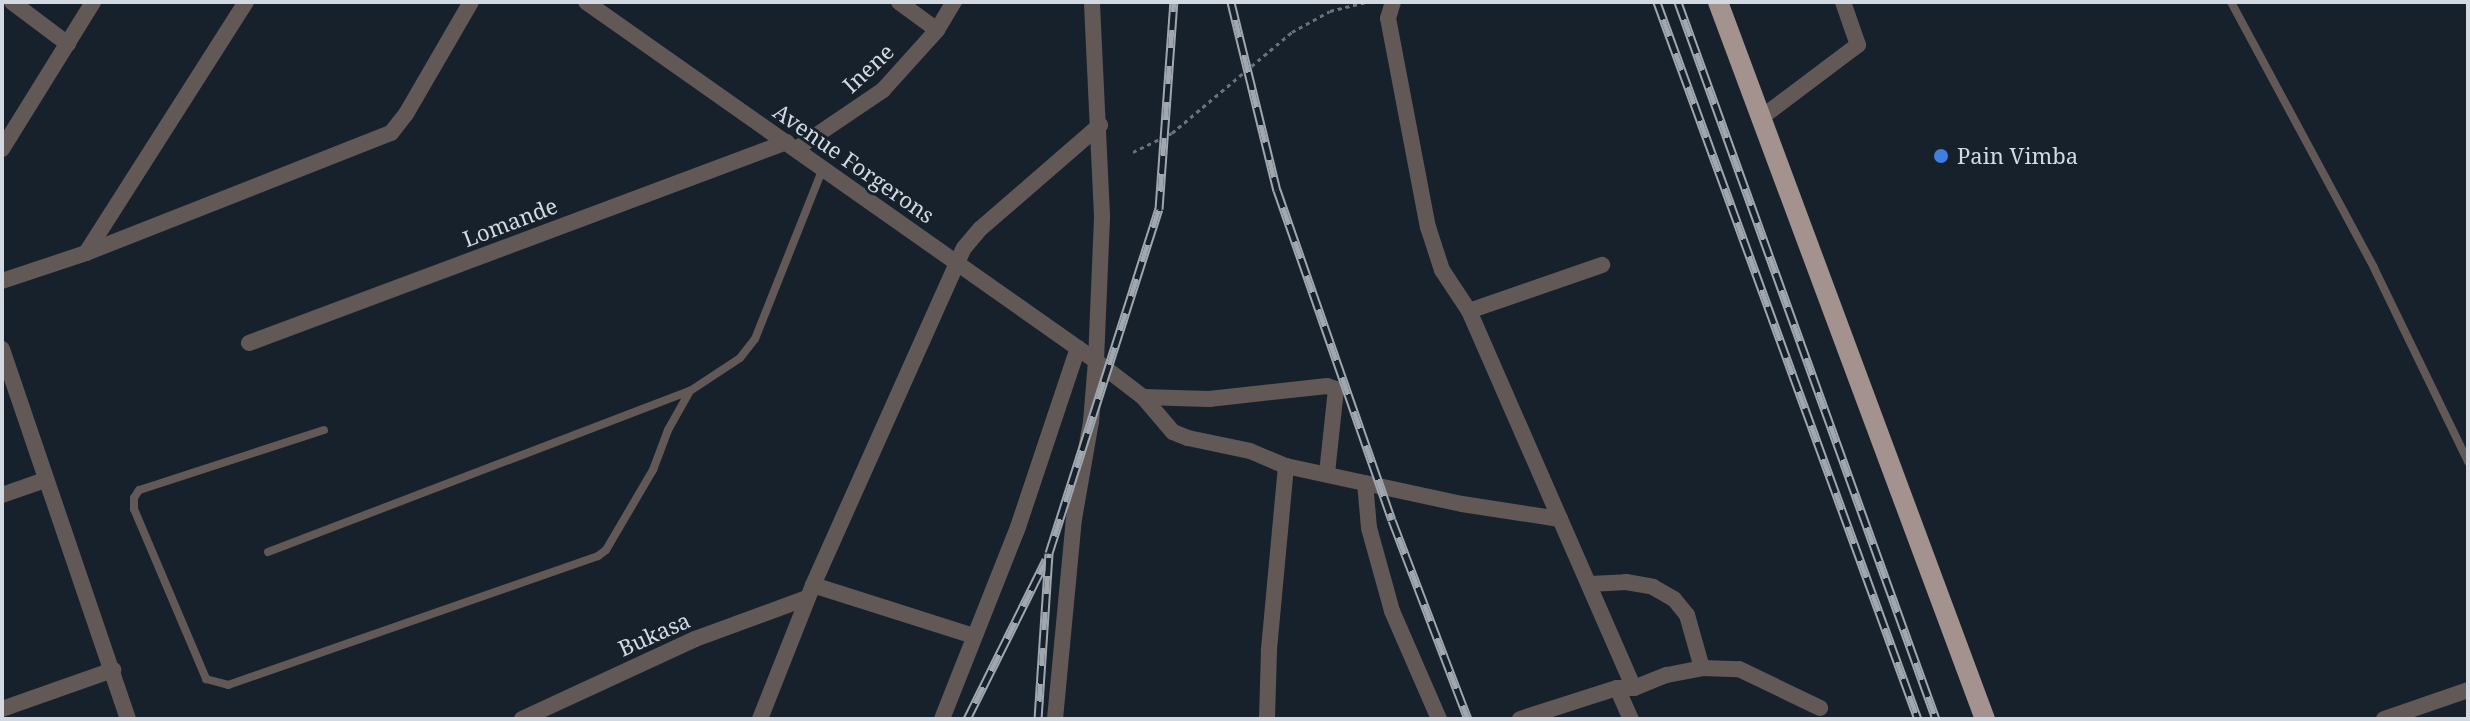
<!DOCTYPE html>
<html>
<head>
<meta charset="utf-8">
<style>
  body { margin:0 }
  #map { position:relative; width:2470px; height:721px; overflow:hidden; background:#17212c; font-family:"Noto Serif",serif }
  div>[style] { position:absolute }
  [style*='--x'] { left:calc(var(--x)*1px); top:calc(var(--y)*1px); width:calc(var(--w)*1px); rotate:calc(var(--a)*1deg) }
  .path>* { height:3px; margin-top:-1.5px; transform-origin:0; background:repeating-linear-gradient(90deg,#6a737c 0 4px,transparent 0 8px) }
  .lane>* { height:8px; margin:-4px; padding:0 4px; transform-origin:4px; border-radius:4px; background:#625957 }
  .street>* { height:16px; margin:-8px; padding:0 8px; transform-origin:8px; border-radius:8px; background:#625957 }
  .primary>* { height:20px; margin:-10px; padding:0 10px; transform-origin:10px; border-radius:10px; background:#a3928e }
  .rail>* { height:9px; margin-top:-4.5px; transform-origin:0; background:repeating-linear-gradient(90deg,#17212c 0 18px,#a0a7af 0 36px); box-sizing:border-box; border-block:2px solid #a0a7af }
  .dots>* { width:22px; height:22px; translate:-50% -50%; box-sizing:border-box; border:4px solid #17212c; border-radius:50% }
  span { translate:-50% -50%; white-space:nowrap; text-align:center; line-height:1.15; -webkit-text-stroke:6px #17212c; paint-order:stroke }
  .street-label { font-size:22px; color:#d2d9e0 }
  .poi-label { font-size:22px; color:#d2d9e0 }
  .left { translate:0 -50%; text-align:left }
  .frame { position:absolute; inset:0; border:4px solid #d2d9e0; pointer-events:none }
</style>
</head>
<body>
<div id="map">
  <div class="path">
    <div style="--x:1133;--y:152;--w:43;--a:-26"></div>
    <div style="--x:1172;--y:133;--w:157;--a:-40.1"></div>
    <div style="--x:1292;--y:32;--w:43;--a:-28.9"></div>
    <div style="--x:1330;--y:11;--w:38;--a:-14"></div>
  </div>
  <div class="lane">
    <div style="--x:2231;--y:2;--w:302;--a:61.7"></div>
    <div style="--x:2374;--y:268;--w:216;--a:64.1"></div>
    <div style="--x:324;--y:430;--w:194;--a:162"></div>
    <div style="--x:139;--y:490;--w:9;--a:122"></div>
    <div style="--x:134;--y:498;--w:11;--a:90"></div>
    <div style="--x:134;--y:509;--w:185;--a:67"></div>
    <div style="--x:206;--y:679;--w:23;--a:15"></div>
    <div style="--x:228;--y:685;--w:392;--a:-19.2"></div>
    <div style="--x:598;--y:556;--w:10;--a:-37"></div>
    <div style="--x:606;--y:550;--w:93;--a:-59.6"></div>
    <div style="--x:653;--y:470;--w:43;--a:-69.4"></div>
    <div style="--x:668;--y:430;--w:45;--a:-60.6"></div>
    <div style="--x:690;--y:391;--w:60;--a:-33.4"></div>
    <div style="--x:740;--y:358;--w:24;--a:-52"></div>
    <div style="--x:755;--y:339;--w:184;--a:-68.3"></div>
    <div style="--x:268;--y:552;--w:451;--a:-20.9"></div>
  </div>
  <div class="street">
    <div style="--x:12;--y:2;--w:70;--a:36.9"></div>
    <div style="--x:586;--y:2;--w:624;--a:35.14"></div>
    <div style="--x:1096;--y:361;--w:59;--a:37.5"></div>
    <div style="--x:1143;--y:397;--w:46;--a:49.4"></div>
    <div style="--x:1173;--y:432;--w:16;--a:22"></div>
    <div style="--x:1188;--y:438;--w:63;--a:11.8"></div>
    <div style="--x:1250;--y:451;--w:39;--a:23"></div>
    <div style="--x:1286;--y:466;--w:186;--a:95.3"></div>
    <div style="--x:1269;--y:651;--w:68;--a:91.7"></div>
    <div style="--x:899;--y:2;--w:47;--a:36.4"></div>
    <div style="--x:1393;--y:2;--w:17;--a:107"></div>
    <div style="--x:1388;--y:18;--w:213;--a:79.2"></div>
    <div style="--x:1428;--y:227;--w:45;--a:72"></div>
    <div style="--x:1442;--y:270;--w:49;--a:56.6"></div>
    <div style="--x:1762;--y:117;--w:120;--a:-36.9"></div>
    <div style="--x:1858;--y:45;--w:46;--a:-109.2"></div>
    <div style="--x:2;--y:149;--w:173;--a:-58.2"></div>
    <div style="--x:796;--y:149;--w:105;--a:-34.1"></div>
    <div style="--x:883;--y:90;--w:81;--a:-48"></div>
    <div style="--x:937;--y:30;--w:33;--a:-59"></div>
    <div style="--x:86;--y:253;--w:298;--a:-57.5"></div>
    <div style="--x:2;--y:281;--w:89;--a:-18.4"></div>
    <div style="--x:86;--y:253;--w:328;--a:-21.5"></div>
    <div style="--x:391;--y:133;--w:24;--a:-52"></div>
    <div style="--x:406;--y:114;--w:129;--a:-59.9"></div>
    <div style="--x:249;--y:343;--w:574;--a:-20.49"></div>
    <div style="--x:2;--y:349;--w:391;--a:71.2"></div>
    <div style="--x:1143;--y:397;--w:66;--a:1.7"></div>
    <div style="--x:1209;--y:399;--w:119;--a:-6.3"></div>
    <div style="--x:1327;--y:386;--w:9;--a:18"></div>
    <div style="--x:1336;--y:389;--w:84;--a:96.1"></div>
    <div style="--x:1286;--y:466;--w:180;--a:12.2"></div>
    <div style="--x:1462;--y:504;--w:99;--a:8.7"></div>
    <div style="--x:1560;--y:519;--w:184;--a:66.4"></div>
    <div style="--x:1365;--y:483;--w:45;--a:84.9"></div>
    <div style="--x:1369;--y:528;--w:86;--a:74.5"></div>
    <div style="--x:1392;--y:611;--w:118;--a:66.5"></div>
    <div style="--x:2;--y:495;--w:46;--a:-19.2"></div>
    <div style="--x:1560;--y:519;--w:227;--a:-113.6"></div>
    <div style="--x:1469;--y:311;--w:141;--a:-19.1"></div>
    <div style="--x:1590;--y:584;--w:36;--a:-3"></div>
    <div style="--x:1626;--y:582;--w:27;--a:10"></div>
    <div style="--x:1653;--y:587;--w:24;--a:30"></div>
    <div style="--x:1674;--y:599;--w:21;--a:51"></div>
    <div style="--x:1687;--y:615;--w:55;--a:74.2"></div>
    <div style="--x:813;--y:585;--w:169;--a:17.6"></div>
    <div style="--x:1617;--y:688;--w:34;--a:66"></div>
    <div style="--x:2;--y:709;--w:118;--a:-19.4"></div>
    <div style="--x:522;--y:719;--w:191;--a:-24.8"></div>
    <div style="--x:695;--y:639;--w:119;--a:-20.1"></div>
    <div style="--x:760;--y:719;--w:144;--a:-68.4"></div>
    <div style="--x:813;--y:585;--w:369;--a:-65.9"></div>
    <div style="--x:964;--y:248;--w:25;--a:-50"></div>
    <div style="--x:980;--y:229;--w:159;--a:-40.9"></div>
    <div style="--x:942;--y:719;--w:206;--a:-68.4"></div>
    <div style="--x:1018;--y:527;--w:189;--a:-71.5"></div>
    <div style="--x:1055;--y:719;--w:201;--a:-84.6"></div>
    <div style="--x:1074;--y:519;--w:98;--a:-80.1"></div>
    <div style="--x:1091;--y:422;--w:61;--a:-85.3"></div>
    <div style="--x:1096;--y:361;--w:145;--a:-87.6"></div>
    <div style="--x:1102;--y:216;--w:214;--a:-92.7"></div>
    <div style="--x:1520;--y:719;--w:102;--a:-17.7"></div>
    <div style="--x:1617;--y:688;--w:17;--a:0"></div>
    <div style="--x:1634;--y:688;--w:35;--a:-22"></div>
    <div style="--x:1667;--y:675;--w:36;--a:-11"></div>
    <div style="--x:1702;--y:668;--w:37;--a:2"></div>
    <div style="--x:1739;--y:669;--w:90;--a:25.7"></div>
    <div style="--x:2384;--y:719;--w:89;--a:-19"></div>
  </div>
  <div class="primary">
    <div style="--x:1718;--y:2;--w:765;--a:69.58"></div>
  </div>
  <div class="rail">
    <div style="--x:1231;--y:2;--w:194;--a:76.3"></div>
    <div style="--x:1277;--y:190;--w:349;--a:70.8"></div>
    <div style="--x:1392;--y:520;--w:213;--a:69.1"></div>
    <div style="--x:1657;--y:2;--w:763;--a:70"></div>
    <div style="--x:1678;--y:2;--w:762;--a:70.21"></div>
    <div style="--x:967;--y:719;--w:178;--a:-63.6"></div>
    <div style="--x:1038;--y:719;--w:166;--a:-86.2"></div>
    <div style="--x:1049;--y:553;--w:361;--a:-72.3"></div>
    <div style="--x:1159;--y:209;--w:208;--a:-85.9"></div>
  </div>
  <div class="dots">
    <div style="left:1941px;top:156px;background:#3f7fe0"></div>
  </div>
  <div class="street-label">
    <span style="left:868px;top:68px;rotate:-43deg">Inene</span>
    <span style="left:854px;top:163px;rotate:35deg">Avenue Forgerons</span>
    <span style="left:510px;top:222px;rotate:-21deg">Lomande</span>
    <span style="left:654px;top:634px;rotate:-24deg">Bukasa</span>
  </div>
  <div class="poi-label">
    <span class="left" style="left:1957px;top:156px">Pain Vimba</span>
  </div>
  <div class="frame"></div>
</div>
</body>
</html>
